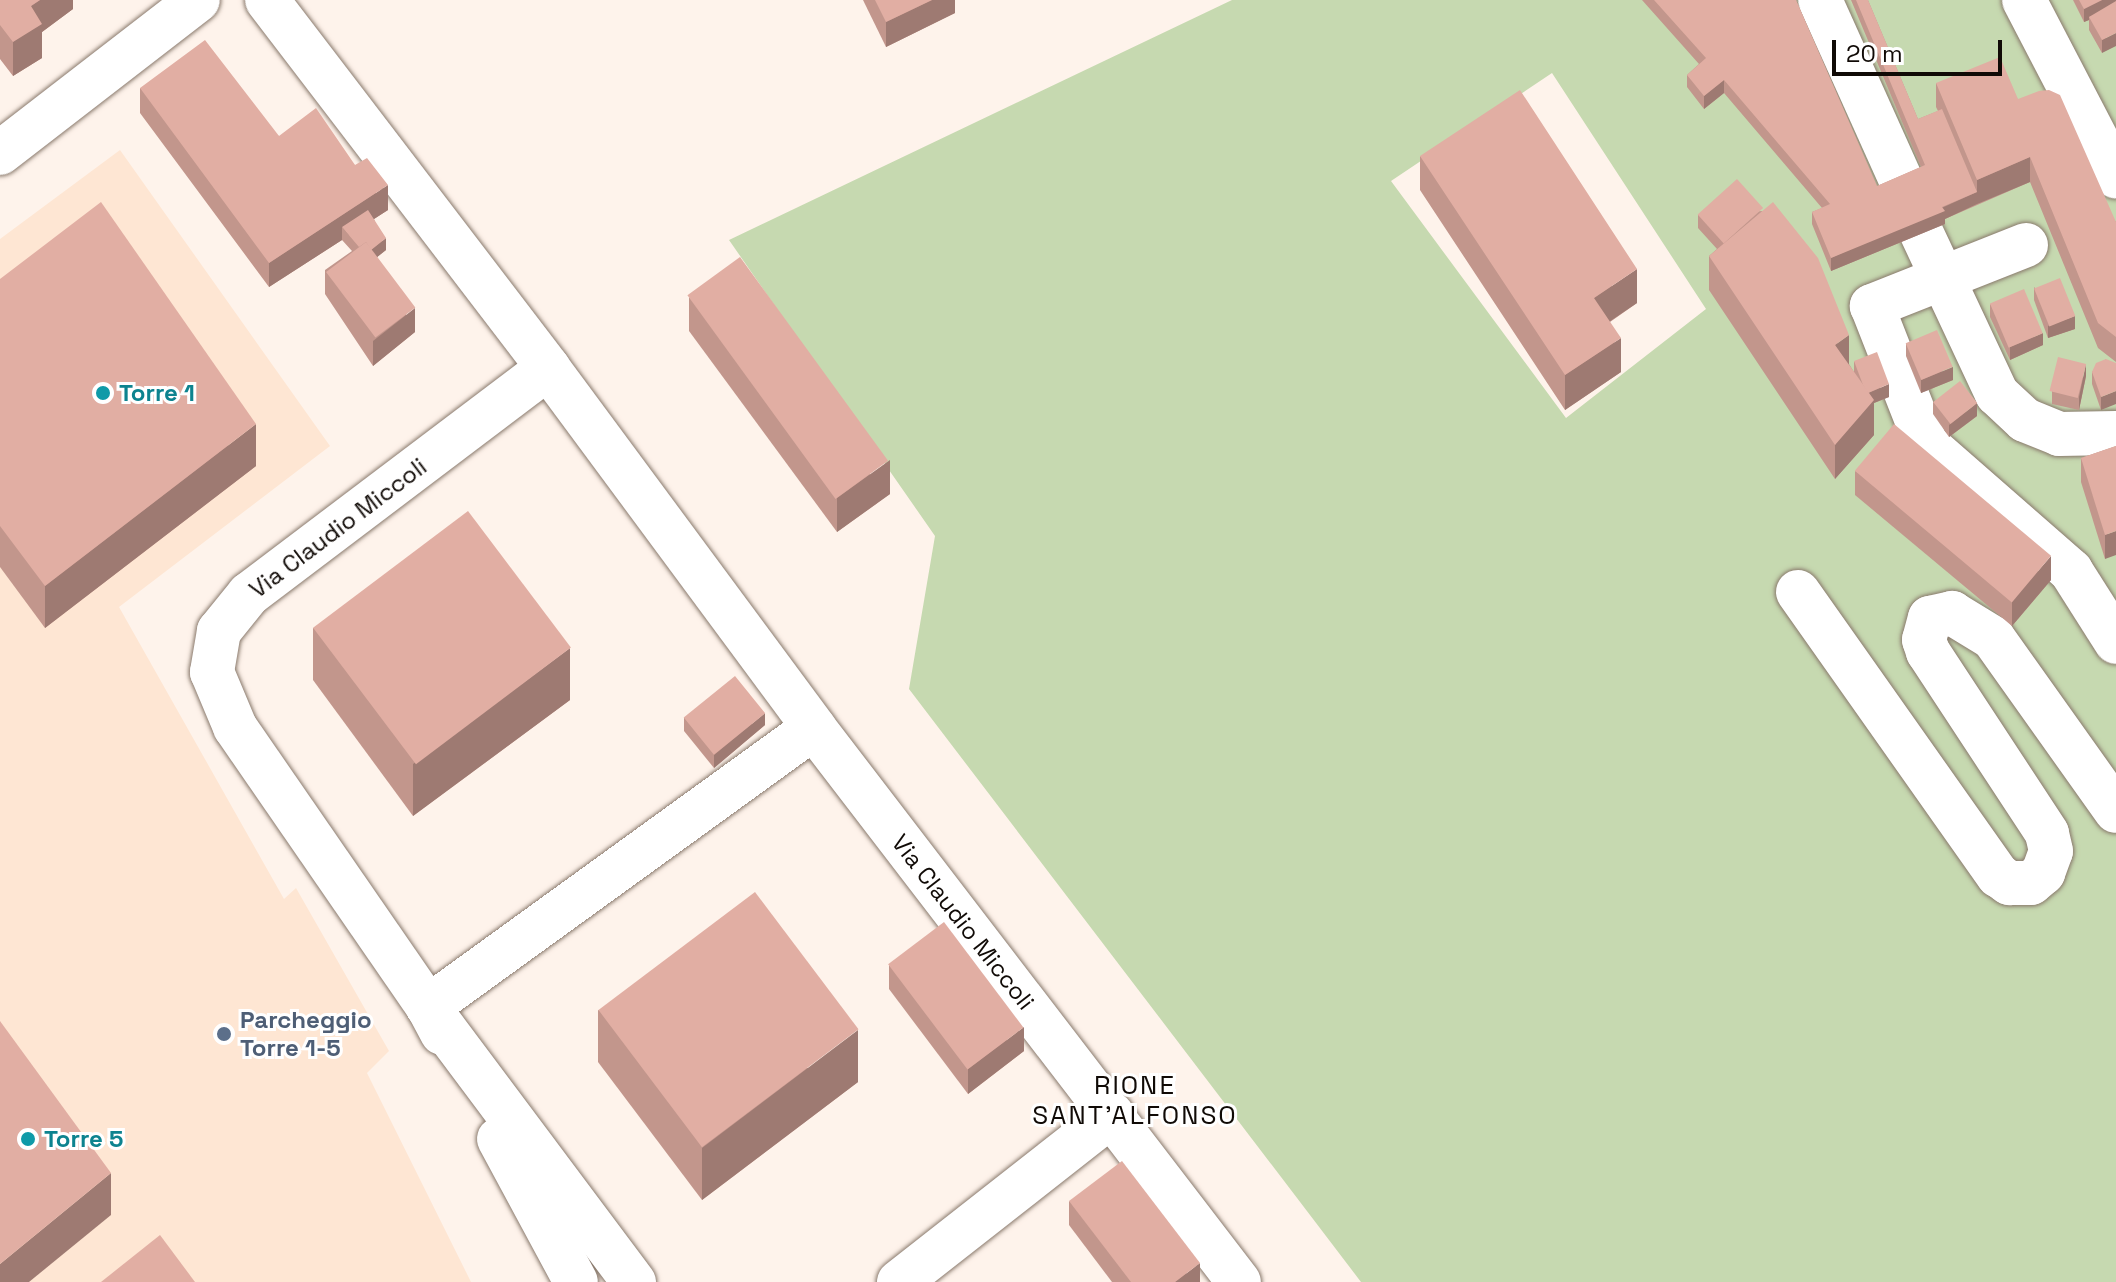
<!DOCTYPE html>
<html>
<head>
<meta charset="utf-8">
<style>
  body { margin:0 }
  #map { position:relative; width:2116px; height:1282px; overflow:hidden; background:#fef3eb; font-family:"Space Grotesk",sans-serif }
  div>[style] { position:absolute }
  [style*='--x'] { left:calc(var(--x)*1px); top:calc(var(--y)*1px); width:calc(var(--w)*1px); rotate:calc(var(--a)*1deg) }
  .built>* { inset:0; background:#fee6d3 }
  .green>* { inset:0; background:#c6d9b0 }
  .roads { filter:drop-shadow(0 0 2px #89796c) drop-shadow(0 0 2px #89796c) }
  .minor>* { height:44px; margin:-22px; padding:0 22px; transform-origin:22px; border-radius:22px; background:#fff }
  .wall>* { inset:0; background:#c2968c }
  .shaded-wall>* { inset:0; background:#9e7a72 }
  .building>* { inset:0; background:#e1aea3; transform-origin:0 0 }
  .dots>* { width:22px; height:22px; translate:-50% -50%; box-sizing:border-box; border:4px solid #fff; border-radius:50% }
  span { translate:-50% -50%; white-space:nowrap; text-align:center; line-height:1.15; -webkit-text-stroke:6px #fff; paint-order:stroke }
  .culture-label { font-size:24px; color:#0d838f; font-weight:700 }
  .left { translate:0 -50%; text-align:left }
  .street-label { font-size:24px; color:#100a06 }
  .service-label { font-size:24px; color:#4e5e75; font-weight:700 }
  .neighbourhood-label { font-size:26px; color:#100a06; letter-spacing:2px }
  .scale { position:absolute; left:1832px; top:40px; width:170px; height:36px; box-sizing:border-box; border:4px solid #100a06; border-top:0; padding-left:10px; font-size:24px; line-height:28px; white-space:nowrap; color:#100a06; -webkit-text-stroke:6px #fff; paint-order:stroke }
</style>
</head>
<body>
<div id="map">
  <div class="built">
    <div style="clip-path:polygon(120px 150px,330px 446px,119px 607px,284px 899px,296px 888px,389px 1051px,367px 1073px,471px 1282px,0 1282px,0 239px)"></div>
  </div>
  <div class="green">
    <div style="clip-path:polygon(evenodd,1232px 0,2116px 0,2116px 1282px,1361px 1282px,909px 689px,935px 536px,729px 240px,1232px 0,1552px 73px,1706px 309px,1566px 418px,1391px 181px,1552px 73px)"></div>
  </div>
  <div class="roads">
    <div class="minor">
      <div style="--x:267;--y:0;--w:463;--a:52.6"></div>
      <div style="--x:548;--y:368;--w:448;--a:53.5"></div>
      <div style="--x:814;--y:728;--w:698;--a:52.51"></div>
      <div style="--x:1820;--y:0;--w:205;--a:65.8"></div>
      <div style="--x:2024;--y:0;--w:199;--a:62.5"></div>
      <div style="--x:0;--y:153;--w:250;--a:-37.7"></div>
      <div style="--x:1922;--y:234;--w:177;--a:64.9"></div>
      <div style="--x:1997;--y:394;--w:38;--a:43"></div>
      <div style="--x:2025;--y:420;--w:37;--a:22"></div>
      <div style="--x:2059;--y:434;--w:57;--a:-1"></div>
      <div style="--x:2026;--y:245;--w:166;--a:158.4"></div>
      <div style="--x:1872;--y:306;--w:148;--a:68.6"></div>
      <div style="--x:1926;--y:444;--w:193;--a:41.2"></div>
      <div style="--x:2071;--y:571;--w:84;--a:57.6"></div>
      <div style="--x:548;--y:368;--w:375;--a:142.9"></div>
      <div style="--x:249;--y:594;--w:48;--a:129"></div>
      <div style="--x:219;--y:631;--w:42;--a:99.7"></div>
      <div style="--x:212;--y:672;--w:60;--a:67.3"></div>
      <div style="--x:235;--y:727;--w:340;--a:55.4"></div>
      <div style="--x:428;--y:1007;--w:344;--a:53.2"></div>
      <div style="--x:1798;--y:592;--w:347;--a:54.8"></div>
      <div style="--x:1998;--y:875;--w:14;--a:36"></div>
      <div style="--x:2009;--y:883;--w:22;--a:0"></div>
      <div style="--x:2031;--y:883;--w:16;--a:-40"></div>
      <div style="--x:2043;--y:873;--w:23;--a:-70"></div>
      <div style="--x:2051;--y:851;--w:18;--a:-103"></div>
      <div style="--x:2047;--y:833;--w:217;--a:-123.3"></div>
      <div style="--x:1928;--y:652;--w:13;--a:-108"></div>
      <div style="--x:1924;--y:640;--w:23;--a:-75"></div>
      <div style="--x:1930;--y:618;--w:23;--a:-13"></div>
      <div style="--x:1952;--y:613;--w:48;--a:31.4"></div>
      <div style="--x:1993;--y:638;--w:212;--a:54.6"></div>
      <div style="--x:442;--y:1033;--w:30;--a:-118"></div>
      <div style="--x:428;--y:1007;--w:476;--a:-35.9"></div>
      <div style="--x:499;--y:1139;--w:162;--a:61.7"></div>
      <div style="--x:899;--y:1282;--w:271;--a:-38.1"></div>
    </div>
  </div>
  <div class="wall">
    <div style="clip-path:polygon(0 0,73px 0,73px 9px,42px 32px,42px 58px,13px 76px,0 59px)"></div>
    <div style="clip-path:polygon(863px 0,955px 0,955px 13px,886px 47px)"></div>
    <div style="clip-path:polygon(1642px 0,1796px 0,1877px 186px,1921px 167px,1851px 0,1868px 0,1918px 119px,1938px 111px,1936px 107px,1936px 83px,2018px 99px,2116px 222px,2116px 362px,2098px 348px,2030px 182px,1945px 219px,1945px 224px,1831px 271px,1812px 224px,1812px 212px,1822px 208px,1724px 93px,1704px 109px,1687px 87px,1687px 75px,1699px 64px)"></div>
    <div style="clip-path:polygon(2073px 0,2116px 0,2102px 53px,2089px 30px,2089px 20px,2084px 22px)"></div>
    <div style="clip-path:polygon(140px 88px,279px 136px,355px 165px,388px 210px,374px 219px,386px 250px,377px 257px,415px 332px,373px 366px,325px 294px,325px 270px,352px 251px,342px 240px,269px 287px,140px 113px)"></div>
    <div style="clip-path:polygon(1420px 156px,1637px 303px,1610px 322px,1621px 372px,1565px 410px,1420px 190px)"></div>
    <div style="clip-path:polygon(1763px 211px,1849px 364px,1854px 372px,1854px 361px,1889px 397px,1874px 403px,1874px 435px,1835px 479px,1709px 290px,1709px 256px,1717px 249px,1698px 228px,1698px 215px)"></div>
    <div style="clip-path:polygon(0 279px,256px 466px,45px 628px,0 567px)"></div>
    <div style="clip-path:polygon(2034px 287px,2075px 329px,2048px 338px,2034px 300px)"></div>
    <div style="clip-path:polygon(689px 297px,890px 494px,837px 532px,689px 331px)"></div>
    <div style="clip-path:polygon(1990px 304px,2043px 345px,2010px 360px,1990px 317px)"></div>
    <div style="clip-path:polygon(1906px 343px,1953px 380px,1921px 393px,1906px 356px)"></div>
    <div style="clip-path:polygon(2106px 359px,2101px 410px,2092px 384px,2092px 372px)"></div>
    <div style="clip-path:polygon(2086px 376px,2079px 410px,2052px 404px,2052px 391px)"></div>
    <div style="clip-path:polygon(1933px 402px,1977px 416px,1949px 437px,1933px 414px)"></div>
    <div style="clip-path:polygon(2116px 446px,2105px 559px,2081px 482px,2081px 458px)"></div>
    <div style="clip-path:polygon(1855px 471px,2051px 580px,2012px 626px,1855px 495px)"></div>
    <div style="clip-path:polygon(313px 628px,570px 700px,413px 816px,313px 680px)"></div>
    <div style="clip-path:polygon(684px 718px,765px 725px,714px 768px,684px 731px)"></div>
    <div style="clip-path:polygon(889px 965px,1024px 1051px,968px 1094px,889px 989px)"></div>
    <div style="clip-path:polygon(598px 1010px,858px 1082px,702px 1200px,598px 1062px)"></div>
    <div style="clip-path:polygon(1069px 1201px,1200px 1282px,1112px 1282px,1069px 1225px)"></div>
  </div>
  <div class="shaded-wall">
    <div style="clip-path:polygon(40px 0,73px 0,73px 9px,42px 32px,42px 58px,13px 76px,13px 42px,31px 6px)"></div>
    <div style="clip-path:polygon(932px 0,955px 0,955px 13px,886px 47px,886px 22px)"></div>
    <div style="clip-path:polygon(2102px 0,2116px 0,2116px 5px,2089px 17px,2089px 20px,2084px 22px,2084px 9px)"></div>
    <div style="clip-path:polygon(2116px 33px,2116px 46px,2102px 53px,2102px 40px)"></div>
    <div style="clip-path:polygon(1724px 80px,1724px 93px,1704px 109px,1704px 96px)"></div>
    <div style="clip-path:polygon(2030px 157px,2030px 182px,1977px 204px,1977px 180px)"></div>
    <div style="clip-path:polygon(388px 185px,388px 210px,349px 235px,342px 227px,342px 240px,269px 287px,269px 263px)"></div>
    <div style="clip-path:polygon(1977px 192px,1977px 204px,1945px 219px,1945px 224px,1831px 271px,1831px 258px)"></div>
    <div style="clip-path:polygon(386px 238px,386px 250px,366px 266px,366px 254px)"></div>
    <div style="clip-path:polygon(1637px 269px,1637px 303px,1594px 332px,1594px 298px)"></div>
    <div style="clip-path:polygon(415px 308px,415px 332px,373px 366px,373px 341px)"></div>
    <div style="clip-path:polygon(2075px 316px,2075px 329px,2048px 338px,2048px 326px)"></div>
    <div style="clip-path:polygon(2043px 333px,2043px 345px,2010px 360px,2010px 347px)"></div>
    <div style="clip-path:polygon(1849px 335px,1849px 369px,1835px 345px)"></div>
    <div style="clip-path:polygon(1621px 338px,1621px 372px,1565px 410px,1565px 375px)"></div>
    <div style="clip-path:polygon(2086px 364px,2086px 376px,2079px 410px,2079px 397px)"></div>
    <div style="clip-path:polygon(1953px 367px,1953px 380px,1921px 393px,1921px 380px)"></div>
    <div style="clip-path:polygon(1889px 384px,1889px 397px,1874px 403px,1874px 435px,1835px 479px,1835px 445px,1866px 394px)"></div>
    <div style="clip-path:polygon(2116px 391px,2116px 404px,2101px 410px,2101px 397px)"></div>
    <div style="clip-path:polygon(1977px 403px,1977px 416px,1949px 437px,1949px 425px)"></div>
    <div style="clip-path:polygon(256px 424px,256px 466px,45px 628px,45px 586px)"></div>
    <div style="clip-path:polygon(890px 460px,890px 494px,837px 532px,837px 498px)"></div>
    <div style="clip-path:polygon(2116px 531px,2116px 555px,2105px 559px,2105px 535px)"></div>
    <div style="clip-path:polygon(2051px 556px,2051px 580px,2012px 626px,2012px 601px)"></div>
    <div style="clip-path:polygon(570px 648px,570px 700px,413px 816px,413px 764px)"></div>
    <div style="clip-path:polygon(765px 713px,765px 725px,714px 768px,714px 755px)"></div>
    <div style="clip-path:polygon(1024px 1027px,1024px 1051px,968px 1094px,968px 1069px)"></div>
    <div style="clip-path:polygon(858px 1030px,858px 1082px,702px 1200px,702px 1148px)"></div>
    <div style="clip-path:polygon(111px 1173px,111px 1215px,29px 1282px,0 1282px,0 1264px)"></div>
    <div style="clip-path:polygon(1200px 1263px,1200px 1282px,1175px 1282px)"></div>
  </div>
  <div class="building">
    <div style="clip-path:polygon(0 0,40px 0,31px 6px,42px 24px,13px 42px,0 25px)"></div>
    <div style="clip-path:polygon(875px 0,932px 0,886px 22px)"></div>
    <div style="clip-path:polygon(1654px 0,1796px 0,1877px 186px,1925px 165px,1856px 0,1868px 0,1918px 119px,1942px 109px,1977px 192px,1942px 207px,1945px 211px,1831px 258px,1812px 212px,1830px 204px,1724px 80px,1704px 96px,1687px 75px,1706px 58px)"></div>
    <div style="clip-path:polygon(2079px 0,2102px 0,2084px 9px)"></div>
    <div style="clip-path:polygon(2116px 1px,2116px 33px,2102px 40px,2089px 17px)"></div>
    <div style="clip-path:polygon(205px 40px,279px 136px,316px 108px,355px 165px,367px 158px,388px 185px,269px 263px,140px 88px)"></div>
    <div style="clip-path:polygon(2000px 57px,2018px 99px,2039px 91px,2049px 90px,2060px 95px,2116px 222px,2116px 337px,2098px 323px,2030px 157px,1977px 180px,1936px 83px)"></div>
    <div style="clip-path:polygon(1520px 90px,1637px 269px,1594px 298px,1621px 338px,1565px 375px,1420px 156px)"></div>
    <div style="left:1737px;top:179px;width:39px;height:53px;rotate:48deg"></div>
    <div style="clip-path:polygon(101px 202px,256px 424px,45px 586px,0 526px,0 279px)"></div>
    <div style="clip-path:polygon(1773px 202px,1818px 258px,1849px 335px,1835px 345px,1874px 400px,1835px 445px,1709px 256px)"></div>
    <div style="clip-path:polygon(368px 210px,386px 238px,371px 250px,366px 242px,359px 247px,342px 227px)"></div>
    <div style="left:366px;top:242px;width:82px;height:50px;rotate:53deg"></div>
    <div style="left:740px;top:257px;width:252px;height:65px;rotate:54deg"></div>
    <div style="left:2060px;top:278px;width:41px;height:28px;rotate:68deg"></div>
    <div style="left:2024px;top:289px;width:48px;height:37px;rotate:67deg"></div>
    <div style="left:1937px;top:330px;width:40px;height:34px;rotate:67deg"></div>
    <div style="clip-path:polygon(1877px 352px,1889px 384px,1868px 393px,1863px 385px,1854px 361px)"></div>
    <div style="left:2058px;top:357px;width:29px;height:35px;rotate:14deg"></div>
    <div style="clip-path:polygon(2106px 359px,2116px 363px,2116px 391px,2101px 397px,2092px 372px,2096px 363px)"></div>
    <div style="left:1960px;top:381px;width:28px;height:34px;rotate:52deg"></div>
    <div style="left:1894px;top:424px;width:205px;height:61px;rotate:40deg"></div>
    <div style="clip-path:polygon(2116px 446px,2116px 531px,2105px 535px,2081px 458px)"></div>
    <div style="left:468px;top:511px;width:171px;height:194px;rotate:53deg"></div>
    <div style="left:735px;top:676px;width:48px;height:66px;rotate:51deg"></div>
    <div style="left:755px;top:892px;width:172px;height:196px;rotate:53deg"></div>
    <div style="left:944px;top:922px;width:132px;height:70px;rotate:53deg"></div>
    <div style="clip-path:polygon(0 1021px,111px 1173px,0 1264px)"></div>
    <div style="clip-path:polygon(1122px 1161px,1200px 1263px,1175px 1282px,1131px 1282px,1069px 1201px)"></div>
    <div style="clip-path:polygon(160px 1235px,195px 1282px,101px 1282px)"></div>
  </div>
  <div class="dots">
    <div style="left:103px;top:393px;background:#0f9aa8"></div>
    <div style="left:224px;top:1034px;background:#5c6f8a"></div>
    <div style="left:28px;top:1139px;background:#0f9aa8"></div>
  </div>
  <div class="culture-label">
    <span class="left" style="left:119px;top:393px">Torre 1</span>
    <span class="left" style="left:44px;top:1139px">Torre 5</span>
  </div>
  <div class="street-label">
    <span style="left:338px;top:528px;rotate:-37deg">Via Claudio Miccoli</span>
    <span style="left:963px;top:922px;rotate:52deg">Via Claudio Miccoli</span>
  </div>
  <div class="service-label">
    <span class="left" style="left:240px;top:1034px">Parcheggio<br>Torre 1-5</span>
  </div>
  <div class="neighbourhood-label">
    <span style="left:1135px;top:1101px">RIONE<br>SANT'ALFONSO</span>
  </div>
  <div class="scale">20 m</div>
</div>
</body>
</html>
